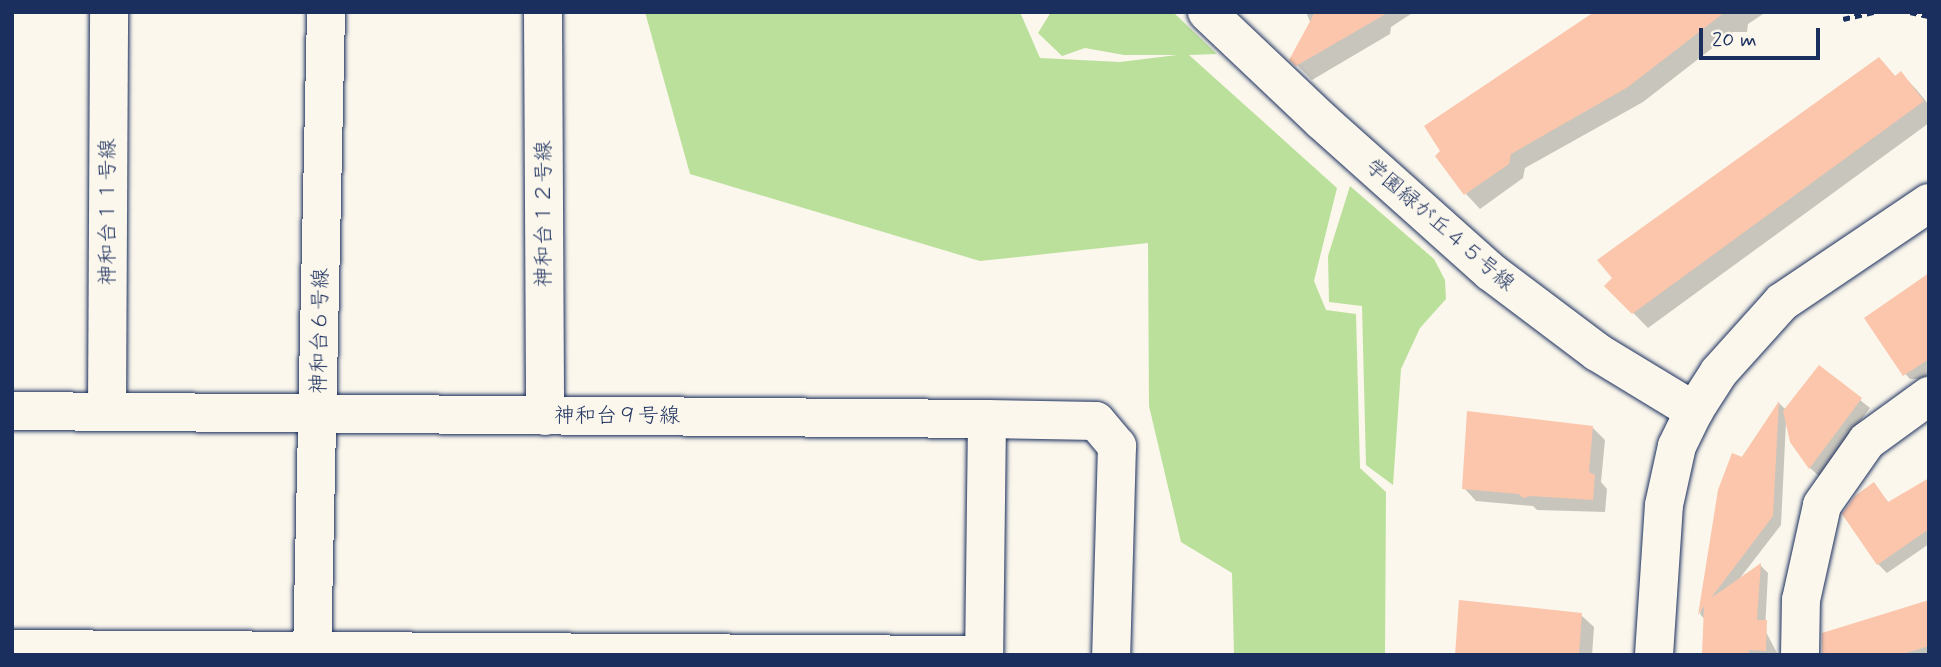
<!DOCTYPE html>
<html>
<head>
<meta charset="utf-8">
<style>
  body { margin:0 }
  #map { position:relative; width:1941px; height:667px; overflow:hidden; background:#fbf7ec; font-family:Mynerve,"Klee One",sans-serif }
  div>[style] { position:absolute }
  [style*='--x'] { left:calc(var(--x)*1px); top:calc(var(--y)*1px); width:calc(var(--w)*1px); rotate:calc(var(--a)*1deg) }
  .green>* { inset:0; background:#bbe09b }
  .shadow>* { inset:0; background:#0003 }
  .building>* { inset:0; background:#fbc6ac }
  .path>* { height:4.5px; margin-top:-2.25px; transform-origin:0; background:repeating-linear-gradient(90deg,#1b2f5e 0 7px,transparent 0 12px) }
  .roads { filter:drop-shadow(0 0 2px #1b2f5e) drop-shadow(0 0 2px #1b2f5e) }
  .minor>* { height:38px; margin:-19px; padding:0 19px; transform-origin:19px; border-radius:19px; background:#fbf7ec }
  span { translate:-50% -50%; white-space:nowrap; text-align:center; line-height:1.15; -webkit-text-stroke:5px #fbf7ec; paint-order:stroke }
  .street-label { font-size:21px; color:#1b2f5e }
  .frame { position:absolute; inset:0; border:14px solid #1b2f5e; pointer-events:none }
  .scale { position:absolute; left:1699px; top:28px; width:121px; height:32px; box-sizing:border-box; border:4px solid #1b2f5e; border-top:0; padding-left:9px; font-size:21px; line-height:24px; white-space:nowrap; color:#1b2f5e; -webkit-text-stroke:5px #fbf7ec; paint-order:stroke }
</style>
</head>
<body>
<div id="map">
  <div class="green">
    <div style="clip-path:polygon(645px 12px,1020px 12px,1040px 58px,1120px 62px,1177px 55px,1124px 55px,1085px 48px,1062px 56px,1038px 33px,1051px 12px,1173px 12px,1217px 54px,1189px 55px,1337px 188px,1314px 281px,1326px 310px,1356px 314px,1360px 468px,1386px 492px,1385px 655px,1234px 655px,1232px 573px,1181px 542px,1149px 406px,1148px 243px,980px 261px,690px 174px)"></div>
    <div style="clip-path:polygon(1350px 186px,1434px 259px,1445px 280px,1446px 299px,1420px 328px,1401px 369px,1393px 485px,1366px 465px,1362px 306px,1329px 302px,1328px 256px)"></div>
  </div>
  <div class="shadow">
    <div style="clip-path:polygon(1306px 12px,1414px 12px,1391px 27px,1390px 34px,1312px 80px,1292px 60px,1311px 24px)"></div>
    <div style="clip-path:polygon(1597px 12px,1766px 12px,1748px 24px,1747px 32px,1733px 32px,1643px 102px,1525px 168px,1523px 178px,1480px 209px,1466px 194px)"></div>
    <div style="clip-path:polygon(1879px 59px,1896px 77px,1901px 74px,1916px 89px,1929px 105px,1929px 123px,1648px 328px,1607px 286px)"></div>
    <div style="clip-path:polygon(1929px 277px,1929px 374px,1922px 379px,1910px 379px,1901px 369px)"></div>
    <div style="clip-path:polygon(1819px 367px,1870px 408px,1819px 476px,1810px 468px,1786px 422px,1781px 525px,1740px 578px,1760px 565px,1768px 573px,1765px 630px,1778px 655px,1704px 655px,1705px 620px,1700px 614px,1720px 489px,1779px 403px,1786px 410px)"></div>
    <div style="clip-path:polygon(1592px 427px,1605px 440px,1601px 482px,1607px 489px,1605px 512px,1537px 510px,1533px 506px,1476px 501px,1464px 488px)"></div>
    <div style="clip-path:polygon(1929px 480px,1929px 544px,1887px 573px,1878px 564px,1874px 485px,1889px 503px)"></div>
    <div style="clip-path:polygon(1929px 601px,1929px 655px,1841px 655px)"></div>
    <div style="clip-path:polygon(1581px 615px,1594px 627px,1592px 655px,1457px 655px)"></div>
  </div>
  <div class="building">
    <div style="clip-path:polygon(1315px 12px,1389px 12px,1296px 66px,1289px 60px)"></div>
    <div style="clip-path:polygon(1594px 12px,1725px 12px,1628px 87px,1511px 154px,1509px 164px,1464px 195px,1435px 156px,1440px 151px,1424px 126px)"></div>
    <div style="clip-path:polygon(1879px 57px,1895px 76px,1901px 71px,1924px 101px,1632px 314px,1604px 286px,1612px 278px,1597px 260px)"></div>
    <div style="clip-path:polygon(1929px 273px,1929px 359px,1903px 376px,1864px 318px)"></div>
    <div style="clip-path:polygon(1819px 365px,1862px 398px,1809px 469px,1790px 442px,1783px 411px)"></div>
    <div style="clip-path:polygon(1779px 401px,1773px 516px,1711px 598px,1761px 563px,1757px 620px,1767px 620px,1766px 651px,1749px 650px,1749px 655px,1702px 655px,1704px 606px,1698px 615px,1718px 490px,1732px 453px,1742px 457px)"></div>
    <div style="clip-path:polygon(1467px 411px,1593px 426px,1589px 472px,1595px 475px,1593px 500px,1530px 496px,1523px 498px,1519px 494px,1462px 489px)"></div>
    <div style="clip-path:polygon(1929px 478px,1929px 529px,1877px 565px,1842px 514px,1855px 496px,1874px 482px,1888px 502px)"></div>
    <div style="clip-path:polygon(1459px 600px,1582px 613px,1579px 655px,1455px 655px)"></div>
    <div style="clip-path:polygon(1929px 600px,1929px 646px,1899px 655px,1822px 655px,1822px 633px)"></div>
  </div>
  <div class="path">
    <div style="--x:1910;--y:12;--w:19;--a:12"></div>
    <div style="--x:1843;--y:19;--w:32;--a:-13"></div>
  </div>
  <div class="roads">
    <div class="minor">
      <div style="--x:543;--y:12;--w:404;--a:89.7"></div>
      <div style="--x:1207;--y:12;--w:158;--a:43.5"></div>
      <div style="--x:1322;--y:121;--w:227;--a:41.8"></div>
      <div style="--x:1491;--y:272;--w:133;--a:37"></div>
      <div style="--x:1597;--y:352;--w:114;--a:31.3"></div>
      <div style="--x:12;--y:411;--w:975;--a:0.47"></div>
      <div style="--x:987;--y:419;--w:236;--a:90.7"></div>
      <div style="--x:107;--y:411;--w:399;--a:-89.7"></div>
      <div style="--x:987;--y:419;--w:109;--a:1.1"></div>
      <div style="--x:1096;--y:421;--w:33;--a:50"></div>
      <div style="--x:1117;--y:446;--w:209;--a:91.6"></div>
      <div style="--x:12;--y:649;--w:963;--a:0.36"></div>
      <div style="--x:312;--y:655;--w:643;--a:-88.75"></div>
      <div style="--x:1654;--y:655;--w:150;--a:-86.2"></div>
      <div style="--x:1664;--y:505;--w:60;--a:-77.6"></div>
      <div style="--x:1677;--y:446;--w:39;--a:-64"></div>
      <div style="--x:1694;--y:411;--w:46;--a:-57.3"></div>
      <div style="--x:1719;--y:372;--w:94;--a:-48"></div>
      <div style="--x:1782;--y:302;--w:177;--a:-34"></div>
      <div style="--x:1800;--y:655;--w:55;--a:-89"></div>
      <div style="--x:1801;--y:600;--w:97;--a:-77.5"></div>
      <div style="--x:1822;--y:505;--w:78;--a:-54.9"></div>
      <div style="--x:1867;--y:441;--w:77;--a:-36"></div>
    </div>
  </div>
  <div class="street-label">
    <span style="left:108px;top:212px;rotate:-90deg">神和台１１号線</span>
    <span style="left:544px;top:214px;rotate:-90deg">神和台１２号線</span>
    <span style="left:1440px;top:225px;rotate:41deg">学園緑が丘４５号線</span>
    <span style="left:320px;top:331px;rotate:-89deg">神和台６号線</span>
    <span style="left:617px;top:416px">神和台９号線</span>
  </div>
  <div class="frame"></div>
  <div class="scale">20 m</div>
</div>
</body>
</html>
